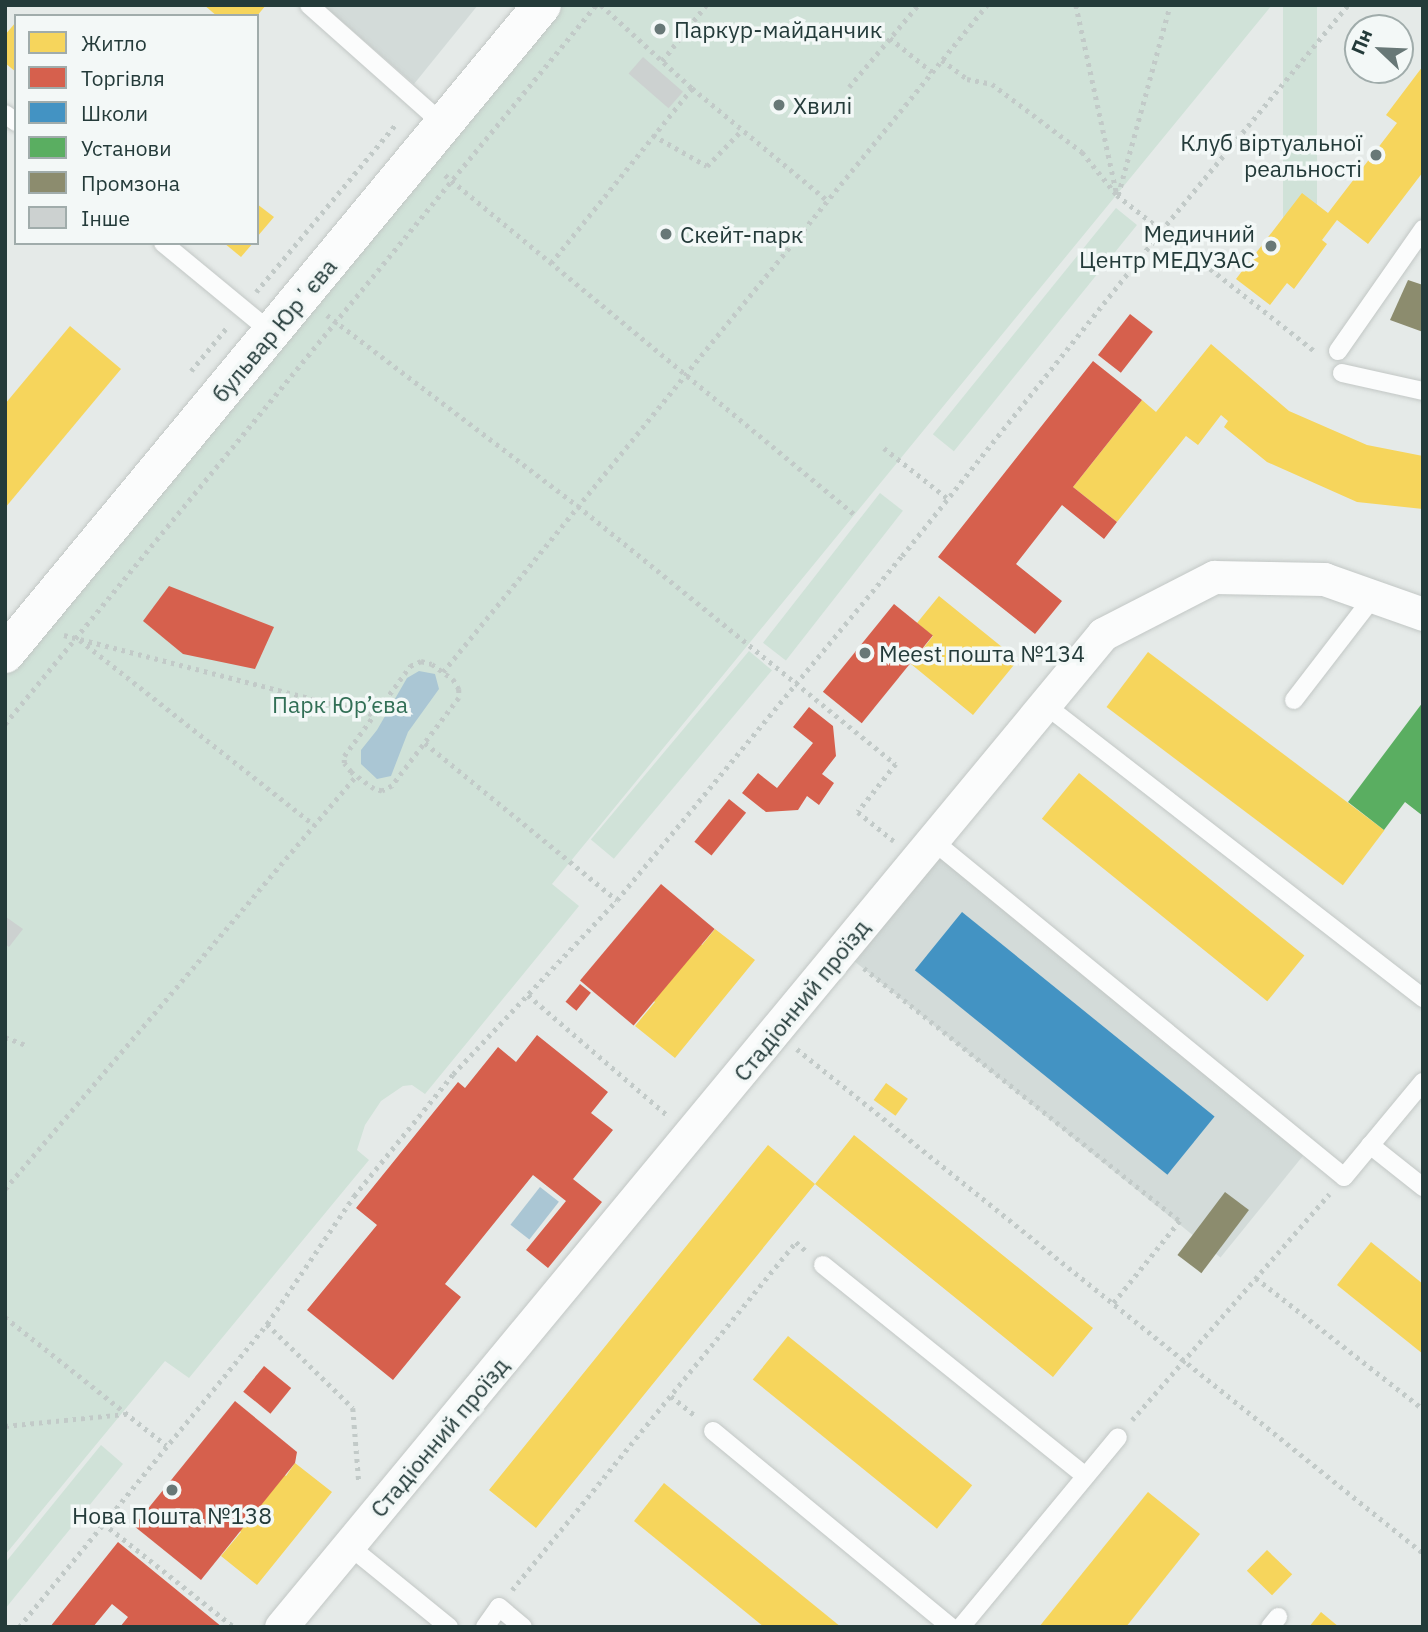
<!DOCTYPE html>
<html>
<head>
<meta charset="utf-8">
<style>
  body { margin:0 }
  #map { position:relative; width:1428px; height:1632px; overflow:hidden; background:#e5eae8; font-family:"IBM Plex Sans",sans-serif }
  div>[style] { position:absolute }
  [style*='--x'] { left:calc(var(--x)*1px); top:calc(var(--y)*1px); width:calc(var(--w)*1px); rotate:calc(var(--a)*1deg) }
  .built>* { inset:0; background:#d3dbd9; transform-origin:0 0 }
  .green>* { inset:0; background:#d0e2d8; transform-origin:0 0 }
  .water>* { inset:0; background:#aac6d4; transform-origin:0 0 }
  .homes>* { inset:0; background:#f6d55c; transform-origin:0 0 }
  .shops>* { inset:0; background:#d6604d; transform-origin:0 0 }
  .schools>* { inset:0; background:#4393c3; transform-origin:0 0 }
  .public>* { inset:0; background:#5aae61 }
  .industry>* { inset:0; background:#8c8c6e; transform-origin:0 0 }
  .building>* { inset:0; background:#ccd1d0; transform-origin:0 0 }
  .path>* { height:4.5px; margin-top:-2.25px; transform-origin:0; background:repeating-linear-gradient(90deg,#c2cac8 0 3.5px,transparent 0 8.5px) }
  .roads { filter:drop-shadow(0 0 2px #c2c7c5) drop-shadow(0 0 2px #c2c7c5) }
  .service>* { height:18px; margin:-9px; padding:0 9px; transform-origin:9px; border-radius:9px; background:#fbfcfc }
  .minor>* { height:33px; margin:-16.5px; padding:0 16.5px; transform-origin:16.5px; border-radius:16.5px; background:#fbfcfc }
  .tertiary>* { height:38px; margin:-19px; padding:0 19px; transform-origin:19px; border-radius:19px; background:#fbfcfc }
  .dots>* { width:19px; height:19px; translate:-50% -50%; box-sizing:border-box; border:4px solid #f3f8f7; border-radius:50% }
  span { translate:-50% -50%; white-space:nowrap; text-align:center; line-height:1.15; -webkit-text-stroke:7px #f3f8f7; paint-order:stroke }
  .poi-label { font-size:23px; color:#243b3a }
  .left { translate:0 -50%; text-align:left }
  .right { translate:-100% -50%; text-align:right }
  .street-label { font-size:23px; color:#243b3a }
  .park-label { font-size:23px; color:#326f56 }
  .frame { position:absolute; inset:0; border:7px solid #243b3a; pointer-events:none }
  .legend { position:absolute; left:14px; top:14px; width:245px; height:231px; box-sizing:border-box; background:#f3f8f7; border:2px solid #a0acab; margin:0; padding:9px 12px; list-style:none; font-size:21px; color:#243b3a }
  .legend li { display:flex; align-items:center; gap:14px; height:35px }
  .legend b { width:35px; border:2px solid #a0acab }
  .north { position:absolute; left:1344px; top:14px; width:70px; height:70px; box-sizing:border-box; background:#f3f8f7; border:2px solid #a0acab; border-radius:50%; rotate:293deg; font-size:19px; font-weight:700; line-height:28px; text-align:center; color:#243b3a }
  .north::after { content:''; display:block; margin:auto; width:24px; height:32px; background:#687877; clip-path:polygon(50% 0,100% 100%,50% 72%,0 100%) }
</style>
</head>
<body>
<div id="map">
  <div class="built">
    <div style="clip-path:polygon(323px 5px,478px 5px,414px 84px)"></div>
    <div style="left:932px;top:840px;width:487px;height:143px;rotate:39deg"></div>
  </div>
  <div class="green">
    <div style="clip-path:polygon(555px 5px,1272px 5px,552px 884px,579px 906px,425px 1094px,412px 1085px,403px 1086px,381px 1101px,365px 1125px,357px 1150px,369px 1160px,189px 1378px,165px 1361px,5px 1555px,5px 674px)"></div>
    <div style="left:1283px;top:5px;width:34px;height:245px"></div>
    <div style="left:1116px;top:208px;width:27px;height:291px;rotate:39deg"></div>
    <div style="left:880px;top:493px;width:29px;height:190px;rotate:38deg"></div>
    <div style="left:749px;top:651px;width:30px;height:246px;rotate:40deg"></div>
    <div style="clip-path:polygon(101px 1445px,123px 1464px,5px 1609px,5px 1563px)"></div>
  </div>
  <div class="water">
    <div style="clip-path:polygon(419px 671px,435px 674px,439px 689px,408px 732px,391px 776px,377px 779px,361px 764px,361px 750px,377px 730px,407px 678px)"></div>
    <div style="left:540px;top:1187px;width:24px;height:48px;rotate:38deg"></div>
  </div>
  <div class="homes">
    <div style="clip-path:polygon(204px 5px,266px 5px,257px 16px,217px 16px)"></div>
    <div style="clip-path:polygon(16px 22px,16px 72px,5px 63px,5px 35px)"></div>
    <div style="clip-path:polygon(1423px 66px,1423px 172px,1368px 244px,1337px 220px,1322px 240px,1327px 244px,1294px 289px,1287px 283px,1270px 305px,1236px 279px,1302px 193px,1328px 213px,1397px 123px,1386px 115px)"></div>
    <div style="clip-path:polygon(257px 204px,274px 217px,257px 237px)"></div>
    <div style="clip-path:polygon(224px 243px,253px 243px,241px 257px)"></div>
    <div style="clip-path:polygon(70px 326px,121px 369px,5px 508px,5px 404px)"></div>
    <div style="clip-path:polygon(1211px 344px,1289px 411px,1367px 445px,1423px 456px,1423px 509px,1357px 502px,1267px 462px,1224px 427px,1228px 421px,1221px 415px,1198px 445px,1186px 436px,1117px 522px,1073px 487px,1142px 400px,1156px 412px)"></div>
    <div style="clip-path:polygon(939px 596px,1018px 660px,973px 715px,911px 664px,933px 636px,917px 623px)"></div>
    <div style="left:1148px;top:652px;width:296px;height:69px;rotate:37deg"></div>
    <div style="left:1079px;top:773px;width:290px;height:59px;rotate:39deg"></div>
    <div style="clip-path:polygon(715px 929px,755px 960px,675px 1058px,635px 1026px,655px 1002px,649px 997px,695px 940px,702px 945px)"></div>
    <div style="left:886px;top:1083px;width:27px;height:21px;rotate:36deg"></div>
    <div style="clip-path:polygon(854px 1135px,1093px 1328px,1053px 1377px,815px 1184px,536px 1528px,489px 1490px,768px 1145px,815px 1184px)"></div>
    <div style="clip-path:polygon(1371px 1242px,1423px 1284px,1423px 1354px,1337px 1285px)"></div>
    <div style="left:788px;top:1336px;width:237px;height:56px;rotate:39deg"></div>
    <div style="clip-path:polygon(295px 1463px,332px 1492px,257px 1585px,221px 1556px,241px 1532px,231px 1523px,276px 1467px,286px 1476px)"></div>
    <div style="clip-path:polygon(664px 1483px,841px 1627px,764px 1627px,634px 1521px)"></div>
    <div style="clip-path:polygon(1148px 1492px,1200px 1534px,1126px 1627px,1039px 1627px)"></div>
    <div style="left:1267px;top:1550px;width:35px;height:29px;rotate:44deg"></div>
    <div style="clip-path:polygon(1321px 1612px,1339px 1627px,1309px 1627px)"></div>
  </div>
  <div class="shops">
    <div style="left:1130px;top:314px;width:29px;height:52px;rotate:38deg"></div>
    <div style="clip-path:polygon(1093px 361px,1142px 400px,1073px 487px,1117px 522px,1104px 539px,1062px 505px,1016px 564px,1062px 601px,1035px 634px,938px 557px)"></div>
    <div style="clip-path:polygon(169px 586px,274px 627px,255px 669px,183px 654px,143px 621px)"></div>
    <div style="left:894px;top:604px;width:50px;height:113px;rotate:39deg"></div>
    <div style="clip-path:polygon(809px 707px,833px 726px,836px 756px,822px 774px,834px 783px,819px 805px,807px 796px,798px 810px,766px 812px,742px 793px,758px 773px,777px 788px,813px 743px,793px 727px)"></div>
    <div style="left:729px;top:799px;width:22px;height:55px;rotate:39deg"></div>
    <div style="left:661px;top:884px;width:70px;height:126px;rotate:40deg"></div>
    <div style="left:580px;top:984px;width:14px;height:23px;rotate:39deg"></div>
    <div style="clip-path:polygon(537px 1035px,608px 1092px,591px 1113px,613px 1130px,573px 1179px,602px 1202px,548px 1268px,526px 1250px,566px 1201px,533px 1175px,445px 1284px,461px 1297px,393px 1380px,307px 1310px,377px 1225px,356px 1208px,458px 1082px,465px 1088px,498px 1047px,516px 1062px)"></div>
    <div style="left:264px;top:1366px;width:35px;height:33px;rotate:39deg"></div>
    <div style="clip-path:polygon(235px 1401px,297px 1452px,295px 1463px,201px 1580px,134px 1526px)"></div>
    <div style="clip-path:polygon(118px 1542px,222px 1627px,120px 1627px,128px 1617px,112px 1604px,93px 1627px,50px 1627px)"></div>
  </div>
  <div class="schools">
    <div style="left:962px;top:912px;width:325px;height:75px;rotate:39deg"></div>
  </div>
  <div class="public">
    <div style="clip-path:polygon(1423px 702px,1423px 816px,1405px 802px,1384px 830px,1348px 802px)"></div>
  </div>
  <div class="industry">
    <div style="clip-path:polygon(1408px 280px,1423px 285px,1423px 332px,1390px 320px)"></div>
    <div style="left:1225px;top:1192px;width:30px;height:79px;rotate:37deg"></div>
  </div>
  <div class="building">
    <div style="left:643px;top:57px;width:53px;height:22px;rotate:41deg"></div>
    <div style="clip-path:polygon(6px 917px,23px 929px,9px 947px,5px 944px)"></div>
  </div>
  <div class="path">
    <div style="--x:601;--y:5;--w:123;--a:42.4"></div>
    <div style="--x:692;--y:88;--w:177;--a:39.7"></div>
    <div style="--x:1076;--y:5;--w:194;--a:77.8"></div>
    <div style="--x:890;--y:38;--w:54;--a:39"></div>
    <div style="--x:942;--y:60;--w:31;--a:37"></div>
    <div style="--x:967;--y:79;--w:25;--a:11"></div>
    <div style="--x:992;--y:84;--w:113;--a:37.1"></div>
    <div style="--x:1082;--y:152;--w:55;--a:50.9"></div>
    <div style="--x:1117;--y:195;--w:253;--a:38.3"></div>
    <div style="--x:662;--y:61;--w:71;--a:-51.8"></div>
    <div style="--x:849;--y:87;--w:107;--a:-49.9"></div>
    <div style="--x:653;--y:135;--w:62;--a:29.9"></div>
    <div style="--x:707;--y:166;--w:50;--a:-45.8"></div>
    <div style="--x:445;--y:175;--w:531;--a:39.65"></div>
    <div style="--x:1118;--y:195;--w:197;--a:-74.7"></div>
    <div style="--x:551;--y:263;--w:225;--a:-51.1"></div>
    <div style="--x:256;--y:292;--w:219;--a:-50.2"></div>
    <div style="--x:327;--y:315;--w:315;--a:37.3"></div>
    <div style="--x:578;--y:506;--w:409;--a:39.1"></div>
    <div style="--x:896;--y:764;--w:61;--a:128.4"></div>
    <div style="--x:858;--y:812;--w:46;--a:38.9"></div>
    <div style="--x:191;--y:371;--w:58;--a:-50.6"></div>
    <div style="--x:884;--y:448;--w:80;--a:38.4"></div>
    <div style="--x:64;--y:635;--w:321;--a:14.4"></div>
    <div style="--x:80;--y:640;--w:298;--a:38.3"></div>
    <div style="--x:421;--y:661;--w:11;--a:15"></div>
    <div style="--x:432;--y:664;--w:26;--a:36"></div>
    <div style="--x:453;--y:679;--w:12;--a:59"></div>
    <div style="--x:459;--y:689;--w:9;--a:90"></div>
    <div style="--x:459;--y:698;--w:111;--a:127.3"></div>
    <div style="--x:392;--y:786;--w:11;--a:153"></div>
    <div style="--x:382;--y:791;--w:8;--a:-166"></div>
    <div style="--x:374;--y:789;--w:29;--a:-144"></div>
    <div style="--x:351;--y:772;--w:11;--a:-128"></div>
    <div style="--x:344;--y:763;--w:7;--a:-90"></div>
    <div style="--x:344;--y:756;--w:112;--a:-53.7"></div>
    <div style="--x:410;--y:666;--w:12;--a:-24"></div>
    <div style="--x:443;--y:672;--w:861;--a:-50.8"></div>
    <div style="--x:5;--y:724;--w:931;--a:-50.58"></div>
    <div style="--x:425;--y:743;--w:248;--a:39.3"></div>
    <div style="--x:864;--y:968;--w:405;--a:38.7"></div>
    <div style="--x:1180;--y:1221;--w:107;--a:128.9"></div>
    <div style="--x:528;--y:995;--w:184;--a:40.8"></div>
    <div style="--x:5;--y:1037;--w:22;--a:21"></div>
    <div style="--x:797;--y:1049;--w:804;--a:38.84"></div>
    <div style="--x:5;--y:1189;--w:542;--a:-49.64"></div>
    <div style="--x:1256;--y:1278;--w:212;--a:38.1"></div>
    <div style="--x:5;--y:1317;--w:206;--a:38.5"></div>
    <div style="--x:267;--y:1324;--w:120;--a:44.3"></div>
    <div style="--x:353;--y:1408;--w:74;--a:85.4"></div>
    <div style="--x:671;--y:1396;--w:33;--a:39"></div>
    <div style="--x:1132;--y:1420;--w:300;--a:-48.9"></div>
    <div style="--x:5;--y:1426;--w:122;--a:-5.7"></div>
    <div style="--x:103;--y:1523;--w:167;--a:38.4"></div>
    <div style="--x:512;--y:1590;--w:449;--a:-50.8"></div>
    <div style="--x:796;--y:1242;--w:15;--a:42"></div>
    <div style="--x:19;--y:1627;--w:392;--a:-50.7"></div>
    <div style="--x:267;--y:1324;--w:155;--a:-55.8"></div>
    <div style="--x:354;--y:1196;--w:157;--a:-50.9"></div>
    <div style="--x:453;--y:1074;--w:239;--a:-46.7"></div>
    <div style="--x:617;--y:900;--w:447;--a:-50.4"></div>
    <div style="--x:902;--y:556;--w:416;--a:-51.4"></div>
    <div style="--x:1161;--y:231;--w:293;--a:-50.4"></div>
  </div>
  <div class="roads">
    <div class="service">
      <div style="--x:309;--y:5;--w:181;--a:41.6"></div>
      <div style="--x:5;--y:114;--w:14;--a:36"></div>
      <div style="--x:163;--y:243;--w:141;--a:39.5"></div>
      <div style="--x:1338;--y:351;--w:149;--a:-55.1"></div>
      <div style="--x:1342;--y:373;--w:83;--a:12.5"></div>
      <div style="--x:1294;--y:700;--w:131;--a:-52.4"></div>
      <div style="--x:1044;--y:704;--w:480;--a:37.8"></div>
      <div style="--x:932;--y:840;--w:532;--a:39.28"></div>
      <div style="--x:1344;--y:1177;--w:124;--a:-50.3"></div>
      <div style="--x:1370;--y:1145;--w:68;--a:38.4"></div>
      <div style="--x:823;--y:1265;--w:336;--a:38.8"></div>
      <div style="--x:713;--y:1431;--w:308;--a:39.5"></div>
      <div style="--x:348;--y:1545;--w:130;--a:39.1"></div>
      <div style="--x:485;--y:1627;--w:24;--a:-55"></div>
      <div style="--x:499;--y:1607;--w:31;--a:40"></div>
      <div style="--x:961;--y:1627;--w:246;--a:-50.4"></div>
      <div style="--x:1270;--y:1627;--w:13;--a:-51"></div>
    </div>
    <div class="minor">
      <div style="--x:281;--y:1627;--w:1289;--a:-50.38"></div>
      <div style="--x:1103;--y:634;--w:125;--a:-27.2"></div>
      <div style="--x:1214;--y:577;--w:110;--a:1"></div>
      <div style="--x:1324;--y:579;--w:105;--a:19.5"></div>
    </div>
    <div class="tertiary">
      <div style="--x:5;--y:654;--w:842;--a:-50.39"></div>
    </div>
  </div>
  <div class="dots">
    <div style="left:660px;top:29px;background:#687877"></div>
    <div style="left:779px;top:105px;background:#687877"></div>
    <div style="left:1376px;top:155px;background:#687877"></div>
    <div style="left:666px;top:234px;background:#687877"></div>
    <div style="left:1271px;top:246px;background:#687877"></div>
    <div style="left:865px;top:653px;background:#687877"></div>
    <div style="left:172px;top:1490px;background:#687877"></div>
  </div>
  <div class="poi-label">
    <span class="left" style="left:674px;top:29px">Паркур-майданчик</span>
    <span class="left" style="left:793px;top:105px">Хвилі</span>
    <span class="right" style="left:1362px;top:155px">Клуб віртуальної<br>реальності</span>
    <span class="right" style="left:1255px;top:246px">Медичний<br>Центр МЕДУЗАС</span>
    <span class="left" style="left:680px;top:234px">Скейт-парк</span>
    <span class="left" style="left:879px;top:653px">Meest пошта №134</span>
    <span style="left:172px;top:1515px">Нова Пошта №138</span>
  </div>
  <div class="street-label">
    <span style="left:274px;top:330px;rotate:-50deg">бульвар Юрʼєва</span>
    <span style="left:801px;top:1000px;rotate:-51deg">Стадіонний проїзд</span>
    <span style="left:439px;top:1437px;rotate:-50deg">Стадіонний проїзд</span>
  </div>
  <div class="park-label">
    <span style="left:340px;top:704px">Парк Юр’єва</span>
  </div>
  <div class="frame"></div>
  <ul class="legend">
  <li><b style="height:19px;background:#f6d55c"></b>Житло</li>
  <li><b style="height:19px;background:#d6604d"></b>Торгівля</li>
  <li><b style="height:19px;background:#4393c3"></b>Школи</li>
  <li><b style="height:19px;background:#5aae61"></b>Установи</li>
  <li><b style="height:19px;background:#8c8c6e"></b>Промзона</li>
  <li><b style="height:19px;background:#ccd1d0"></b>Інше</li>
  </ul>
  <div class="north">Пн</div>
</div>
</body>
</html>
